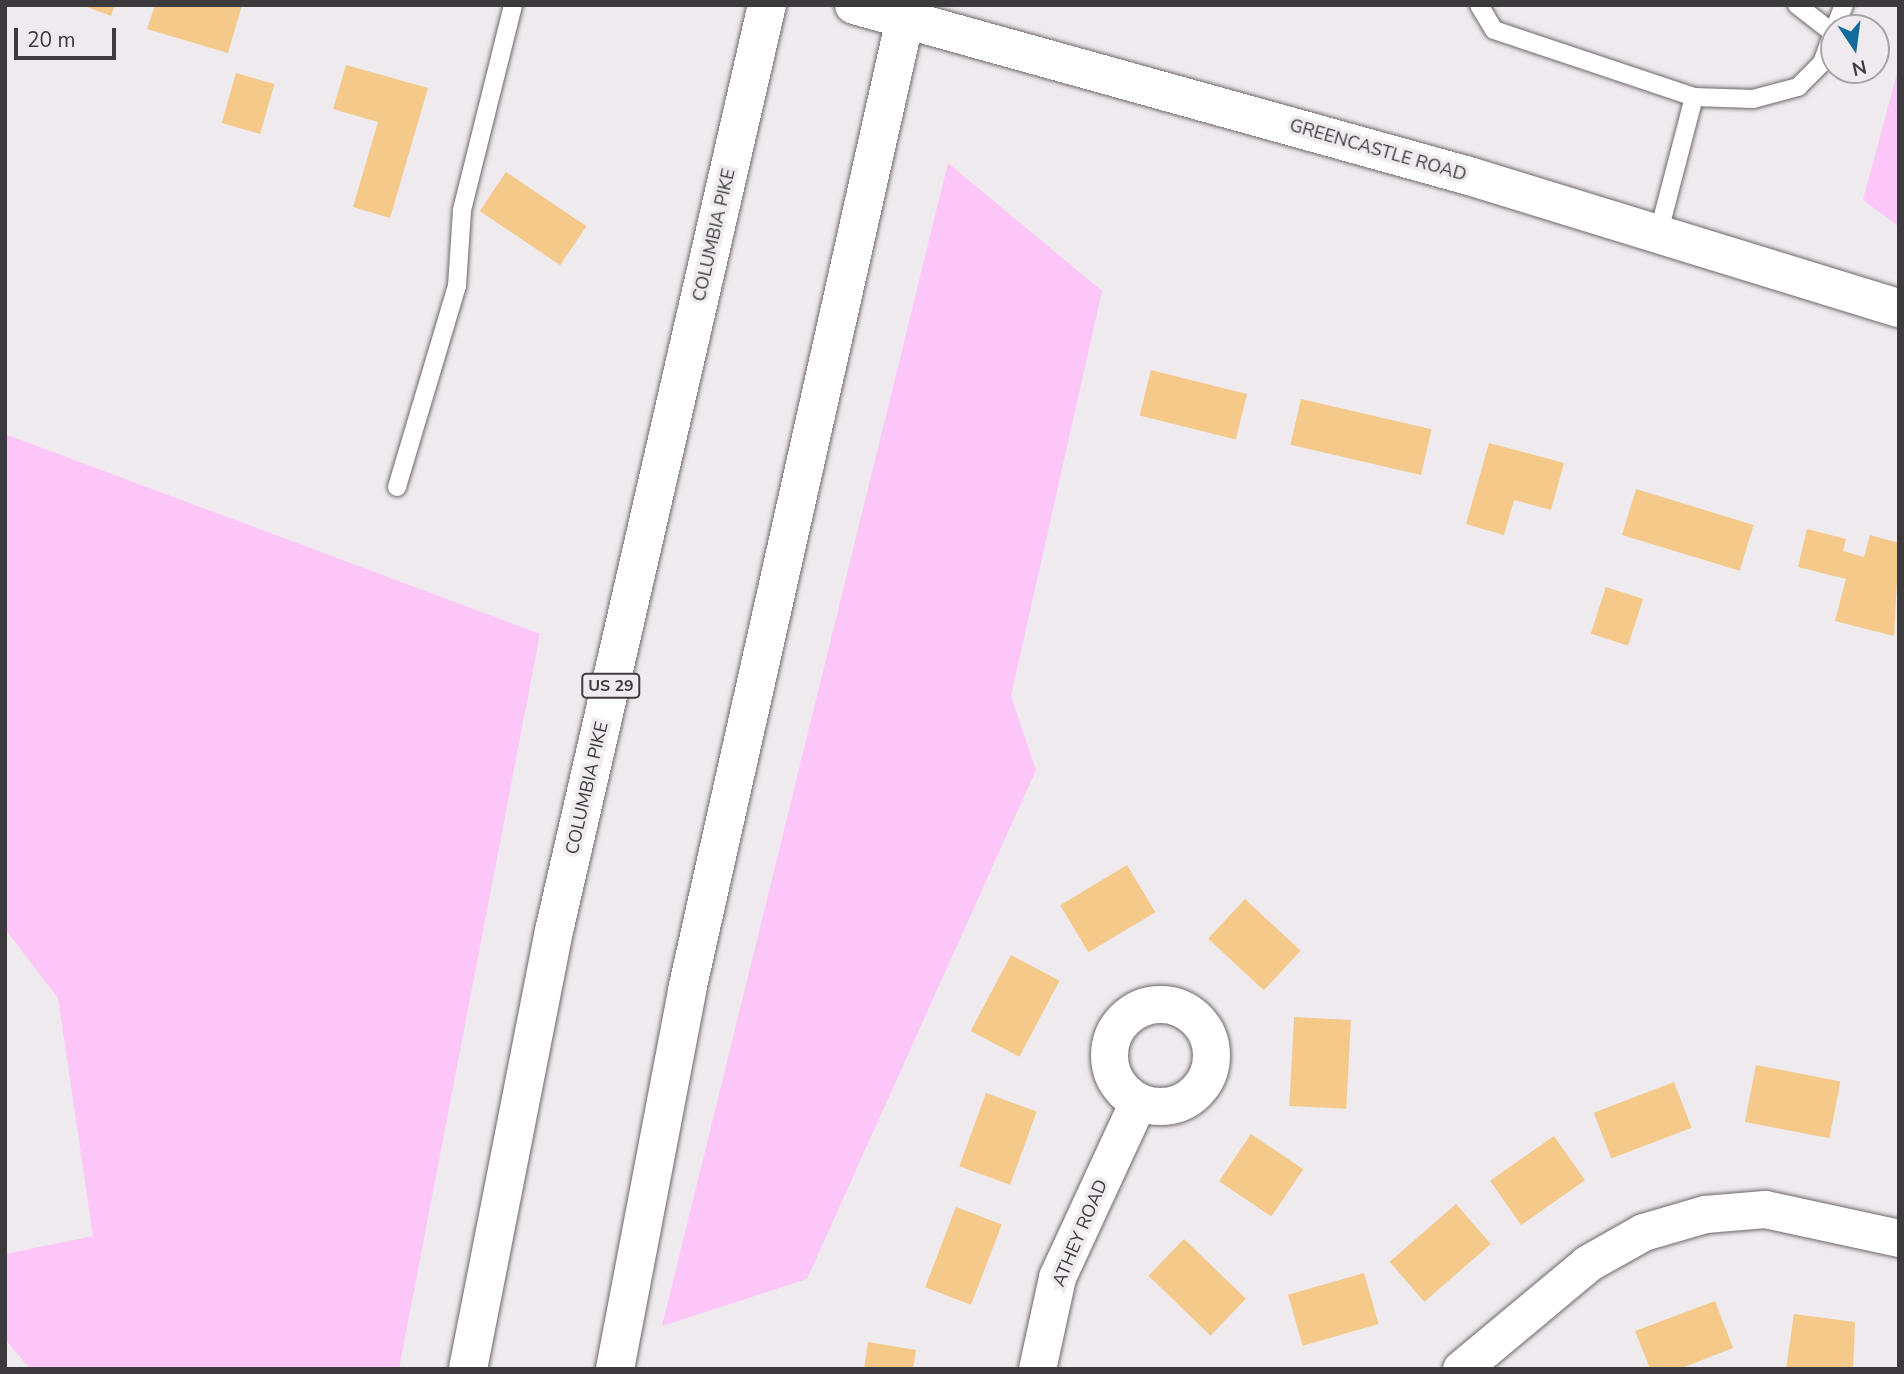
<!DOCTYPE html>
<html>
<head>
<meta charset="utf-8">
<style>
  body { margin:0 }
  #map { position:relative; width:1904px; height:1374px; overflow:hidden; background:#efeaee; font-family:"Nunito Sans",sans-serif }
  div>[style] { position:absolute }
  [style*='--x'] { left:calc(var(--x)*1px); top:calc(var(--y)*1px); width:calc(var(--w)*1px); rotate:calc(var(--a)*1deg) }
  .green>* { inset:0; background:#fcc7f8 }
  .building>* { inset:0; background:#f4c98a; transform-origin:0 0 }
  .roads { filter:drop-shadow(0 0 2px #6d686c) drop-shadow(0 0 2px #6d686c) }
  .service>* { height:18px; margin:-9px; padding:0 9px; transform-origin:9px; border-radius:9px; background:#fff }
  .minor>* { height:37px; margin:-18.5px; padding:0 18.5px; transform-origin:18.5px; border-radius:18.5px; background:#fff }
  .minor>.ring { margin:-18.5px; padding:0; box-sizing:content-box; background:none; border:37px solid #fff; border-radius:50% }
  .tertiary>* { height:38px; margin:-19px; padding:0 19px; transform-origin:19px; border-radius:19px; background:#fff }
  .trunk>* { height:38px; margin:-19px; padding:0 19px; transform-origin:19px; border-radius:19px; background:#fff }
  span { translate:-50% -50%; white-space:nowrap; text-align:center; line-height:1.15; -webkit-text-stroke:7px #efeaee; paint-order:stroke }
  .shield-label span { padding:2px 5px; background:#efeaee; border:2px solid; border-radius:5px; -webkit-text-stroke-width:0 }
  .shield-label { font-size:16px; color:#3c3a3c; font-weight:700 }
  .street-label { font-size:18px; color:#3c3a3c }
  .frame { position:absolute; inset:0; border:7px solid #3c3a3c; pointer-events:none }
  .north { position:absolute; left:1820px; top:14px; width:70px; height:70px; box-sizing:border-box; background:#efeaee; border:2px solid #a7a4a7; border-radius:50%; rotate:167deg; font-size:19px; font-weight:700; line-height:28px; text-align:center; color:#3c3a3c }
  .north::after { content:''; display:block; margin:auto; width:24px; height:32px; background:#136b9b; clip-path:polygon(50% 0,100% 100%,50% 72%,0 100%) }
  .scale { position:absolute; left:14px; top:28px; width:102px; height:32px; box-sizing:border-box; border:4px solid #3c3a3c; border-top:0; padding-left:9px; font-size:21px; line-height:24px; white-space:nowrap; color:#3c3a3c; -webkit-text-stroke:5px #efeaee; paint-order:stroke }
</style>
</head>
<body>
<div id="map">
  <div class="green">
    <div style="clip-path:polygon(1899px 66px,1899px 227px,1863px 200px)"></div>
    <div style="clip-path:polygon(948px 163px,1102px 291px,1011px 696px,1036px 770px,807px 1279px,662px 1326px)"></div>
    <div style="clip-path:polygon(5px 434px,540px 634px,399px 1369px,30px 1369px,5px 1339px,5px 1254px,93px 1236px,58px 998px,5px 929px)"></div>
  </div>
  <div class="building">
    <div style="clip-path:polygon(82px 5px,115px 5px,111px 16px)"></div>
    <div style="clip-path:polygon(155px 5px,242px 5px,228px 53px,147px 29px)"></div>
    <div style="clip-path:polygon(346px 65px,428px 88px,390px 218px,353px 207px,378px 122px,333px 109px)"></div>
    <div style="left:236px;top:73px;width:40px;height:52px;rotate:16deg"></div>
    <div style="left:506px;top:172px;width:97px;height:47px;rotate:34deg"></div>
    <div style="left:1151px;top:370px;width:99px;height:47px;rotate:14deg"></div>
    <div style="left:1301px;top:399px;width:134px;height:47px;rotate:13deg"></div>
    <div style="clip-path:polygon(1489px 443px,1564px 463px,1551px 510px,1514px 500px,1504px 535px,1466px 524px)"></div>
    <div style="left:1636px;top:489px;width:123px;height:48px;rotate:17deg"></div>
    <div style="clip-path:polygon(1807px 529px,1846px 539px,1843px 551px,1864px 557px,1870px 535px,1899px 543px,1894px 636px,1835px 621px,1846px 579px,1798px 567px)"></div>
    <div style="left:1606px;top:587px;width:39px;height:49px;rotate:18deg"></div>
    <div style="left:1127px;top:865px;width:55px;height:78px;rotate:59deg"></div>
    <div style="left:1245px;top:899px;width:76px;height:54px;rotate:43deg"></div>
    <div style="left:1011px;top:955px;width:55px;height:86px;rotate:28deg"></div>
    <div style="left:1294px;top:1017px;width:57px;height:89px;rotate:3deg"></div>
    <div style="left:1756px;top:1065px;width:86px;height:58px;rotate:11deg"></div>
    <div style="left:1674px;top:1082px;width:49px;height:86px;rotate:69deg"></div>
    <div style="left:986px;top:1093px;width:54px;height:78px;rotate:20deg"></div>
    <div style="left:1251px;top:1134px;width:63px;height:57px;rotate:34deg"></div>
    <div style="left:1554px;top:1136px;width:54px;height:78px;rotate:55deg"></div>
    <div style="left:1456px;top:1204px;width:53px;height:88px;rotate:49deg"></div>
    <div style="left:956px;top:1207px;width:49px;height:86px;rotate:21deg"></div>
    <div style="left:1184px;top:1239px;width:86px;height:51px;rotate:44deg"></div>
    <div style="left:1364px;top:1273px;width:53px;height:79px;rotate:74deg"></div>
    <div style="clip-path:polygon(1715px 1301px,1733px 1348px,1679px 1369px,1650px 1369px,1635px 1331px)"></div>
    <div style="clip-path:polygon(1794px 1314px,1855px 1322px,1853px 1369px,1786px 1369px)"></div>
    <div style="clip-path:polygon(868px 1342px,916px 1350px,913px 1369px,864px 1369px)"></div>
  </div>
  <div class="roads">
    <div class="service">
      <div style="--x:1479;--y:5;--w:29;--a:59"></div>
      <div style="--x:1494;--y:30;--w:211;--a:18.5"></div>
      <div style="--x:1694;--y:97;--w:138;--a:104.6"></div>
      <div style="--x:1797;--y:5;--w:46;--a:37.9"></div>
      <div style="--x:1835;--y:28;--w:25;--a:-69"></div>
      <div style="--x:1694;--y:97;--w:59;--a:1.9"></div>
      <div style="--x:1753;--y:99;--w:47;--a:-14.9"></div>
      <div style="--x:1798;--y:87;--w:34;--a:-45"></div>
      <div style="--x:1822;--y:63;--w:35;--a:-70"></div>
      <div style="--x:397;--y:487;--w:210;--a:-73.4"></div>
      <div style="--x:457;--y:286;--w:76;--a:-86.2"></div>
      <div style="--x:462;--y:210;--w:211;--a:-76"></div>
    </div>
    <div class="minor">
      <div class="ring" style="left:1109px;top:1004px;width:65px;height:65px"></div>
      <div style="--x:1037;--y:1369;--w:94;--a:-77.7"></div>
      <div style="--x:1057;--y:1277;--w:193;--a:-65.2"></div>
      <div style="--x:1461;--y:1369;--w:165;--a:-39.8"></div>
      <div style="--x:1588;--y:1263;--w:63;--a:-29.4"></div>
      <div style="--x:1643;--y:1232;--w:65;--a:-16.2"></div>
      <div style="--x:1705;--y:1214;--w:60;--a:-4.8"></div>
      <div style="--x:1765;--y:1209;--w:137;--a:12.2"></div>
    </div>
    <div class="tertiary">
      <div style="--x:854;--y:5;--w:638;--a:15.54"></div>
      <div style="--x:1469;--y:176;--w:450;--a:17.1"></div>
    </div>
    <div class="trunk">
      <div style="--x:468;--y:1369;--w:446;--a:-78.9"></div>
      <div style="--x:554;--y:931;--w:950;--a:-77.05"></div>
      <div style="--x:615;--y:1369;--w:386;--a:-79.2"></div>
      <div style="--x:687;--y:990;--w:1009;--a:-77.35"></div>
    </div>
  </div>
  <div class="shield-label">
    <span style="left:611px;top:686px">US 29</span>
  </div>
  <div class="street-label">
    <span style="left:1378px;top:150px;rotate:16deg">GREENCASTLE ROAD</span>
    <span style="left:714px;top:235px;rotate:-77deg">COLUMBIA PIKE</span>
    <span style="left:587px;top:788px;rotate:-77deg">COLUMBIA PIKE</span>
    <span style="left:1080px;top:1233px;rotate:-67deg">ATHEY ROAD</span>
  </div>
  <div class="frame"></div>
  <div class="north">N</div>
  <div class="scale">20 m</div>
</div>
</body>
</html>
